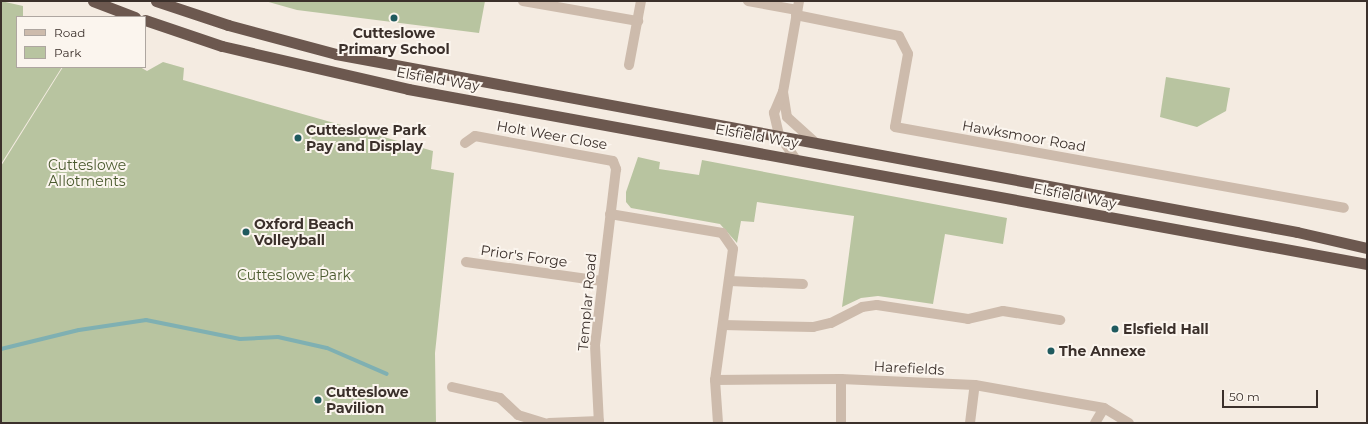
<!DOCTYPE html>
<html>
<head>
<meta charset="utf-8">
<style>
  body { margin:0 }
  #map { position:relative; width:1368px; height:424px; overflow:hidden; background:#f4ebe1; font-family:Montserrat,sans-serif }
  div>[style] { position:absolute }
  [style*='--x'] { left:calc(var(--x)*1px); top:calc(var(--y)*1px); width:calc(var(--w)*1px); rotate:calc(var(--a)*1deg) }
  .green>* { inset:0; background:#b8c4a0 }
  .stream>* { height:4px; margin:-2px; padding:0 2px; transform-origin:2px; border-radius:2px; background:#7fb0b2 }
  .minor>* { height:10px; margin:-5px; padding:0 5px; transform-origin:5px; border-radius:5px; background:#cdbbac }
  .trunk>* { height:11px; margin:-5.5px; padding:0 5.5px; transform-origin:5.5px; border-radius:5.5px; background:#6c584f }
  .dots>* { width:11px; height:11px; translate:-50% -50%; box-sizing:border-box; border:2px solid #fbf5ee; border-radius:50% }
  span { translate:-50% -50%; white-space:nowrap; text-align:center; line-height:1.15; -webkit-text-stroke:4px #fbf5ee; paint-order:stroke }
  .poi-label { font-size:14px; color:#3b302b; font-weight:700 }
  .left { translate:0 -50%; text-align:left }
  .street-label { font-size:14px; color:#3b302b }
  .park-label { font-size:14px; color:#4a5a2e }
  .frame { position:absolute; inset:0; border:2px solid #3b302b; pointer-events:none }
  .legend { position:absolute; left:16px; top:16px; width:130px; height:52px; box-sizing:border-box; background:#fbf5ee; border:1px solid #aea6a0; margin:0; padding:5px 7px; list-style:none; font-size:12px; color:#3b302b }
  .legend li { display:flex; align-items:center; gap:8px; height:20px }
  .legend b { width:20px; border:1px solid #aea6a0 }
  .scale { position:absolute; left:1222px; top:390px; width:96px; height:18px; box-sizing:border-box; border:2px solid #3b302b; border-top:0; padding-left:5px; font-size:12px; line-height:14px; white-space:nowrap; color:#3b302b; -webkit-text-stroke:3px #fbf5ee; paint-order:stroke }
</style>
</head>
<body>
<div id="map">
  <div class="green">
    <div style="clip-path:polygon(1px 1px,23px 6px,23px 17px,17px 17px,17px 67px,62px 67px,1px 164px)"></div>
    <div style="clip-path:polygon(265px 1px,485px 1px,479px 33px,297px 10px)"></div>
    <div style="clip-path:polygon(163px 62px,184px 68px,183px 80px,433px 151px,431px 169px,454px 173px,435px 353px,436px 423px,1px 423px,1px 166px,63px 67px,140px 67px,147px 71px)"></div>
    <div style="clip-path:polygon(1166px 77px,1230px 88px,1226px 111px,1197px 127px,1160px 117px)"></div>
    <div style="clip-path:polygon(638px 157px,660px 162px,659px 169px,699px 175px,702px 160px,1007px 218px,1003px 244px,945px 234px,933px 304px,878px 296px,861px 298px,842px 307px,854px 216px,757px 202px,754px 222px,741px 221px,737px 243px,720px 224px,631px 208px,626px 202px,626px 192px)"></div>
  </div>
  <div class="stream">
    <div style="--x:1;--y:349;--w:80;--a:-13.7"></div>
    <div style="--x:79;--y:330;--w:68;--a:-8.5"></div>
    <div style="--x:146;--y:320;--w:96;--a:11.4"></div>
    <div style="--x:240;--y:339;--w:38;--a:-3"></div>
    <div style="--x:278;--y:337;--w:50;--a:12.7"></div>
    <div style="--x:327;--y:348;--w:65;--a:23.4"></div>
  </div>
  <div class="minor">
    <div style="--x:523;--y:1;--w:117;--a:9.9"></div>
    <div style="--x:748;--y:1;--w:50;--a:10.4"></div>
    <div style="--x:796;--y:15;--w:105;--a:11.5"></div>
    <div style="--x:899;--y:36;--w:20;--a:63"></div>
    <div style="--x:908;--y:54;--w:74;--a:100.1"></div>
    <div style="--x:895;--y:127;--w:456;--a:10.2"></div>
    <div style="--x:629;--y:65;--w:65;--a:-79.4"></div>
    <div style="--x:783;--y:92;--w:25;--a:81"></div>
    <div style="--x:787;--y:117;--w:38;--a:42"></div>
    <div style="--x:465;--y:143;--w:12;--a:-35"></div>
    <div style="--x:475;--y:136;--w:140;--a:10.3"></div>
    <div style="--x:613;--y:161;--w:9;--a:69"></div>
    <div style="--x:616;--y:169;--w:177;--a:96.8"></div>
    <div style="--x:595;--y:345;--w:78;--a:87.1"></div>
    <div style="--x:795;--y:158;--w:28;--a:-125"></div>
    <div style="--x:779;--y:135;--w:23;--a:-103"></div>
    <div style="--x:774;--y:113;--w:23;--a:-67"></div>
    <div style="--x:783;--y:92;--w:92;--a:-80"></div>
    <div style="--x:610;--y:214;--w:114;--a:9.6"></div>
    <div style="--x:722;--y:233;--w:19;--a:55"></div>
    <div style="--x:733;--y:249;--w:132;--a:97.8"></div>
    <div style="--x:715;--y:380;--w:43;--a:86"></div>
    <div style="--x:466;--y:262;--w:137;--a:8"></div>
    <div style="--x:730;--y:281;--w:73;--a:2.4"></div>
    <div style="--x:723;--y:325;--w:90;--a:1.3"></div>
    <div style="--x:813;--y:327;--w:18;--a:-13"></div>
    <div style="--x:831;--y:323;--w:35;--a:-27"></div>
    <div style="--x:862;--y:307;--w:15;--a:-8"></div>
    <div style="--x:877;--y:305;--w:92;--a:8.7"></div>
    <div style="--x:968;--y:319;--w:36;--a:-13"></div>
    <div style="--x:1003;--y:311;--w:58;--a:9"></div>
    <div style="--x:715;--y:380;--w:126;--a:-0.5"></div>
    <div style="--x:841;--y:379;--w:134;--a:2.6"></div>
    <div style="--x:975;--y:385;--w:131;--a:10.1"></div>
    <div style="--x:1104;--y:408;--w:29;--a:31"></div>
    <div style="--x:452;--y:387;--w:49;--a:12.9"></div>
    <div style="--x:500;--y:398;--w:25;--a:43"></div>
    <div style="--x:518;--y:415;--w:28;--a:17"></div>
    <div style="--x:549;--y:423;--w:50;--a:-2.3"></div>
    <div style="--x:841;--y:423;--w:44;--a:-90"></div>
    <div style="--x:970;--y:423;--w:38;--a:-83"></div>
    <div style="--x:1095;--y:423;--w:17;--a:-59"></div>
  </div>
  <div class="trunk">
    <div style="--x:93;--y:1;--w:45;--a:20.9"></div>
    <div style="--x:156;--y:1;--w:76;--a:18.4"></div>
    <div style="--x:228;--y:25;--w:112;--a:15"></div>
    <div style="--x:336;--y:54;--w:977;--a:10.49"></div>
    <div style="--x:1297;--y:232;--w:72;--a:12.9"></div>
    <div style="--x:145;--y:20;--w:81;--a:18.7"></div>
    <div style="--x:222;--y:46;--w:191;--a:13"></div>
    <div style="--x:408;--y:89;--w:975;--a:10.34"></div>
  </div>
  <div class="dots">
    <div style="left:394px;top:18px;background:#1f5a5e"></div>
    <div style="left:298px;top:138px;background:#1f5a5e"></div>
    <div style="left:246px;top:232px;background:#1f5a5e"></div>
    <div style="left:1115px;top:329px;background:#1f5a5e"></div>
    <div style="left:1051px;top:351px;background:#1f5a5e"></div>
    <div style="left:318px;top:400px;background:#1f5a5e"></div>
  </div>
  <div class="poi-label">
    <span style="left:394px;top:41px">Cutteslowe<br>Primary School</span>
    <span class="left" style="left:306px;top:138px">Cutteslowe Park<br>Pay and Display</span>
    <span class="left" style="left:254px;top:232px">Oxford Beach<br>Volleyball</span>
    <span class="left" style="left:1123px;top:329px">Elsfield Hall</span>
    <span class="left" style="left:1059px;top:351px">The Annexe</span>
    <span class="left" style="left:326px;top:400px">Cutteslowe<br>Pavilion</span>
  </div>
  <div class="street-label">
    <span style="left:438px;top:79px;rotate:10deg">Elsfield Way</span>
    <span style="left:552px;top:135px;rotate:10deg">Holt Weer Close</span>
    <span style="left:757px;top:136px;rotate:10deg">Elsfield Way</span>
    <span style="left:1024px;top:136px;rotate:10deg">Hawksmoor Road</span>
    <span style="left:1075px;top:196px;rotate:11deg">Elsfield Way</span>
    <span style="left:524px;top:256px;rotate:8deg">Prior's Forge</span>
    <span style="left:587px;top:302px;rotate:-85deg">Templar Road</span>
    <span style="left:909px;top:368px;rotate:3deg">Harefields</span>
  </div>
  <div class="park-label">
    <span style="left:87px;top:173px">Cutteslowe<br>Allotments</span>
    <span style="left:294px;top:275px">Cutteslowe Park</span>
  </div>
  <div class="frame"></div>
  <ul class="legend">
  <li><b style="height:5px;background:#cdbbac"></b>Road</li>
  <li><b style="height:11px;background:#b8c4a0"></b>Park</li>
  </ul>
  <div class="scale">50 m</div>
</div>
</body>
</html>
